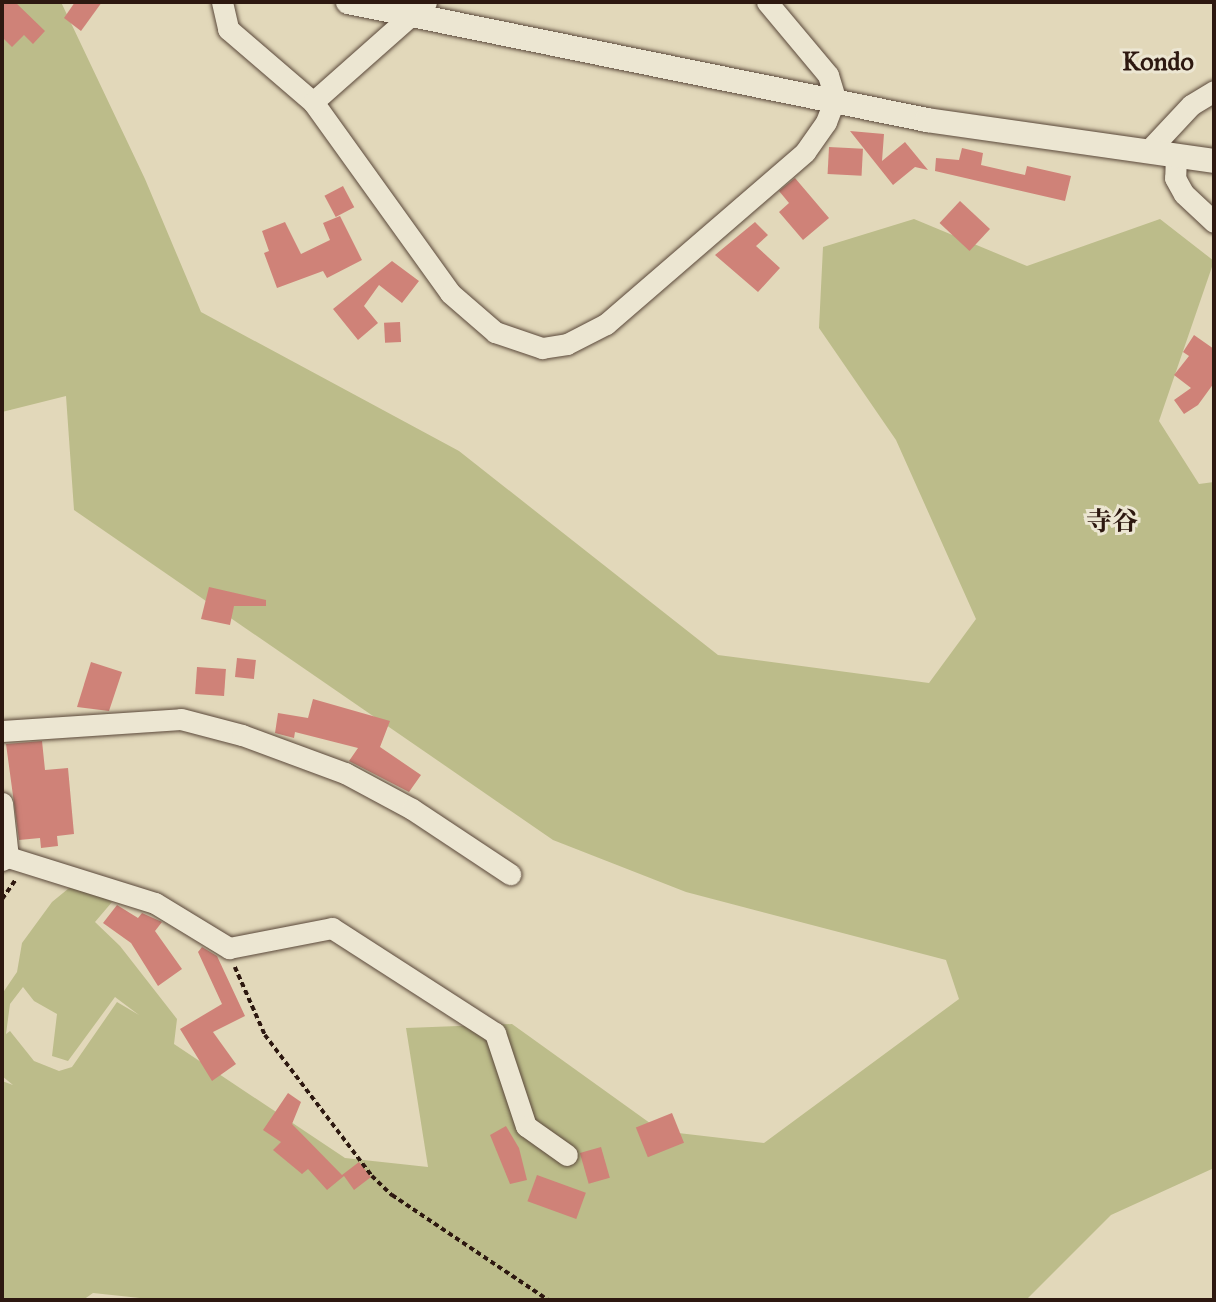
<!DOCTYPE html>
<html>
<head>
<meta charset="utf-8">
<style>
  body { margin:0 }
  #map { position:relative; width:1216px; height:1302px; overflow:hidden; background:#e2d8ba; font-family:"IM FELL Great Primer","Noto Serif JP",serif }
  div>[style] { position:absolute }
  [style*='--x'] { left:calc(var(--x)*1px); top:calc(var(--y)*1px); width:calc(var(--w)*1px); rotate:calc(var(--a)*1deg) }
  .green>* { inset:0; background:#bcbc8a }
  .building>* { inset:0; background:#cf8278; transform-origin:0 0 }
  .path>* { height:3.5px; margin-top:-1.75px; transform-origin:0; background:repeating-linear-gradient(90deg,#2d1810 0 5px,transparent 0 8.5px) }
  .roads { filter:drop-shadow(0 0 2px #5a483a) drop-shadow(0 0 2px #5a483a) }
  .minor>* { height:21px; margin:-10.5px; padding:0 10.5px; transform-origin:10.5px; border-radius:10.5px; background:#ece6d2 }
  .tertiary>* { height:24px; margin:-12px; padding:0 12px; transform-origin:12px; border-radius:12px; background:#ece6d2 }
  span { translate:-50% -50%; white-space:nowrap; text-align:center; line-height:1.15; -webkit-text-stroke:6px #ece6d2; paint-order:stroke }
  .neighbourhood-label { font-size:26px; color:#2d1810; font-weight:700 }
  .frame { position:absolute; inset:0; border:4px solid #2d1810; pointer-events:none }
</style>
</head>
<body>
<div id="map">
  <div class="green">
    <div style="clip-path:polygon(evenodd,2px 2px,61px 2px,145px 179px,201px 312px,459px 451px,718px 655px,929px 683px,976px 619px,896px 440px,819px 328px,823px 247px,914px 219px,1027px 266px,1160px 219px,1214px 261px,1159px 421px,1199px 484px,1214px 482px,1214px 1168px,1111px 1215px,1026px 1300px,159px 1300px,93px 1293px,83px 1300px,2px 1300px,2px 1081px,13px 1085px,2px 1076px,2px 994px,17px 972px,22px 943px,52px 902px,74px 884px,112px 902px,95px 922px,120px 946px,177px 1019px,174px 1044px,345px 1158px,428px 1167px,406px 1028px,512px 1024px,661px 1131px,764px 1143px,959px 999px,946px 960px,686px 892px,553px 840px,74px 510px,66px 396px,2px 412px,2px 2px,23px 987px,34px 1001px,57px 1014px,52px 1056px,68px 1061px,115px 997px,139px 1015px,117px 1002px,72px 1067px,59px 1071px,34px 1061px,10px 1031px,6px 1034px,10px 1004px,23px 987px)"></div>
  </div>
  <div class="building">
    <div style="clip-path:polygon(2px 2px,15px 2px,45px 31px,33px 44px,24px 35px,12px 47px,2px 37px)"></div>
    <div style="clip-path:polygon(75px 2px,102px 2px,81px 31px,64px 18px)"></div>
    <div style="clip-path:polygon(850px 131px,884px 134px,882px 161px,905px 142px,928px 170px,915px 167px,893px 185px)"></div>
    <div style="left:829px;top:147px;width:34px;height:27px;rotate:3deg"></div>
    <div style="clip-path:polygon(962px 148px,983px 153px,981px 165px,1025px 175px,1027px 166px,1071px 176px,1065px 201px,935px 171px,936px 158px,959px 160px)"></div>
    <div style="clip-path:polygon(795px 178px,829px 218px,803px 240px,779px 212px,789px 203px,779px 191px)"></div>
    <div style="left:343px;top:186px;width:24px;height:21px;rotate:62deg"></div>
    <div style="left:960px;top:201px;width:41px;height:30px;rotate:43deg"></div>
    <div style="clip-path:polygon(340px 216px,362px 260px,327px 278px,323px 271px,277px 288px,264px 253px,269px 251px,262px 231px,285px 222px,301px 254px,330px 240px,323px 223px)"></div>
    <div style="clip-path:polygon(755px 222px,768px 235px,756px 246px,780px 268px,758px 292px,715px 255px)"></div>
    <div style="clip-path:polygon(392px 261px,419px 281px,402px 303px,379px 285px,364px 306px,378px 323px,358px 340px,333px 309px)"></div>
    <div style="left:400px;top:322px;width:20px;height:16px;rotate:87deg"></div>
    <div style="clip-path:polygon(1194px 335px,1214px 349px,1214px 383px,1198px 405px,1184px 414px,1174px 400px,1191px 388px,1174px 375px,1189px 356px,1183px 352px)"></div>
    <div style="clip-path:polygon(209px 587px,266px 600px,266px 606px,234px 606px,230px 625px,201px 619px)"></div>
    <div style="left:237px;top:658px;width:19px;height:19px;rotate:6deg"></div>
    <div style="clip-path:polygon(91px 662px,122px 672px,109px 711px,77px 707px)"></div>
    <div style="left:197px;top:667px;width:29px;height:27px;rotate:4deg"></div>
    <div style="clip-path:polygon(313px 699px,390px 721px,380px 747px,421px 775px,409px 792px,349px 761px,358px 748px,295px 732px,294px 738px,275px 733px,278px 713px,308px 718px)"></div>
    <div style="clip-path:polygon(42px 741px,45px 770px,68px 768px,74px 834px,57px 836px,58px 846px,41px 848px,40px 838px,19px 840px,6px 744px)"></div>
    <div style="clip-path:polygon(117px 905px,138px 918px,142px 913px,162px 922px,155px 931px,182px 969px,158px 986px,131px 943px,103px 923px)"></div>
    <div style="clip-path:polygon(202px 947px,217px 956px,245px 1016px,213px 1032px,236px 1064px,212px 1081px,180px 1029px,222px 1004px,198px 952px)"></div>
    <div style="clip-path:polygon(288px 1093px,301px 1102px,292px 1124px,342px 1175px,359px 1162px,371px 1177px,354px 1190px,344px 1176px,327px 1190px,308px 1169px,302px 1174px,273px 1150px,281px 1142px,263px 1130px)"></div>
    <div style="left:672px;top:1113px;width:32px;height:39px;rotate:68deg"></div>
    <div style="clip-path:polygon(506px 1126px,519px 1148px,527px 1180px,510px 1184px,490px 1135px)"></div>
    <div style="left:601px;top:1147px;width:32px;height:22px;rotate:74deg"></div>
    <div style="left:537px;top:1175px;width:52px;height:28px;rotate:20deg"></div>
  </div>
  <div class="path">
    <div style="--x:2;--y:899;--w:24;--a:-55"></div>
    <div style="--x:235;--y:967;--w:74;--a:66.2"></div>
    <div style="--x:265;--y:1035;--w:177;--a:52.8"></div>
    <div style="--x:372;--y:1176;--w:28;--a:44"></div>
    <div style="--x:392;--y:1195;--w:188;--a:33.9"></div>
  </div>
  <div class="roads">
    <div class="minor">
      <div style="--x:222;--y:2;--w:28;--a:77"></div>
      <div style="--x:228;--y:29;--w:112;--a:40.7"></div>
      <div style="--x:313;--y:102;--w:235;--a:54.3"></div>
      <div style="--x:450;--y:293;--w:60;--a:40.9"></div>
      <div style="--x:495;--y:332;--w:50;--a:18.8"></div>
      <div style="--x:542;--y:348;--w:25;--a:-9"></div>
      <div style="--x:567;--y:344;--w:44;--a:-27.1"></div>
      <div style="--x:606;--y:324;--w:263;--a:-40.8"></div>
      <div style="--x:805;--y:152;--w:37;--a:-55"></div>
      <div style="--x:826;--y:122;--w:26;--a:-69"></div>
      <div style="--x:835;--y:98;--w:24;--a:-107"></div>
      <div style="--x:828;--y:75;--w:95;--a:-129.9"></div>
      <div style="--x:313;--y:102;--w:151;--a:-41.5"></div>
      <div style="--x:1148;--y:151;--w:63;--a:-46.9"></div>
      <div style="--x:1191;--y:105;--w:27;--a:-31"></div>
      <div style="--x:1176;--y:155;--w:23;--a:92"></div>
      <div style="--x:1175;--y:178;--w:18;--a:61"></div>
      <div style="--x:1184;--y:194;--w:41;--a:43"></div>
      <div style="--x:2;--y:731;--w:179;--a:-3.8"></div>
      <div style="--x:181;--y:719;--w:63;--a:14.7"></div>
      <div style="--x:242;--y:735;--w:110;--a:20.3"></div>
      <div style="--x:345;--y:773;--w:76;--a:28.2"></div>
      <div style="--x:412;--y:809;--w:118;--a:33.6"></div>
      <div style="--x:2;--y:803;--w:54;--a:83.7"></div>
      <div style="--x:2;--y:860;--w:7;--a:-27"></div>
      <div style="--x:8;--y:857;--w:154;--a:17.4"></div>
      <div style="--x:155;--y:903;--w:87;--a:31.3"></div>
      <div style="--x:229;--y:948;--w:105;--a:-11"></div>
      <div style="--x:332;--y:928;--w:194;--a:32.8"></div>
      <div style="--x:495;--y:1033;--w:98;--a:71.6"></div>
      <div style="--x:526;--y:1126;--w:50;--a:35.3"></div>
    </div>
    <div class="tertiary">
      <div style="--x:348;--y:2;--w:591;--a:11.52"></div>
      <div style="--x:927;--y:120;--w:290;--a:8.1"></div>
    </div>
  </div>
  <div class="neighbourhood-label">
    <span style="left:1158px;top:62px">Kondo</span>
    <span style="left:1112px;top:522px">寺谷</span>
  </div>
  <div class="frame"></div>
</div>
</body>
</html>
